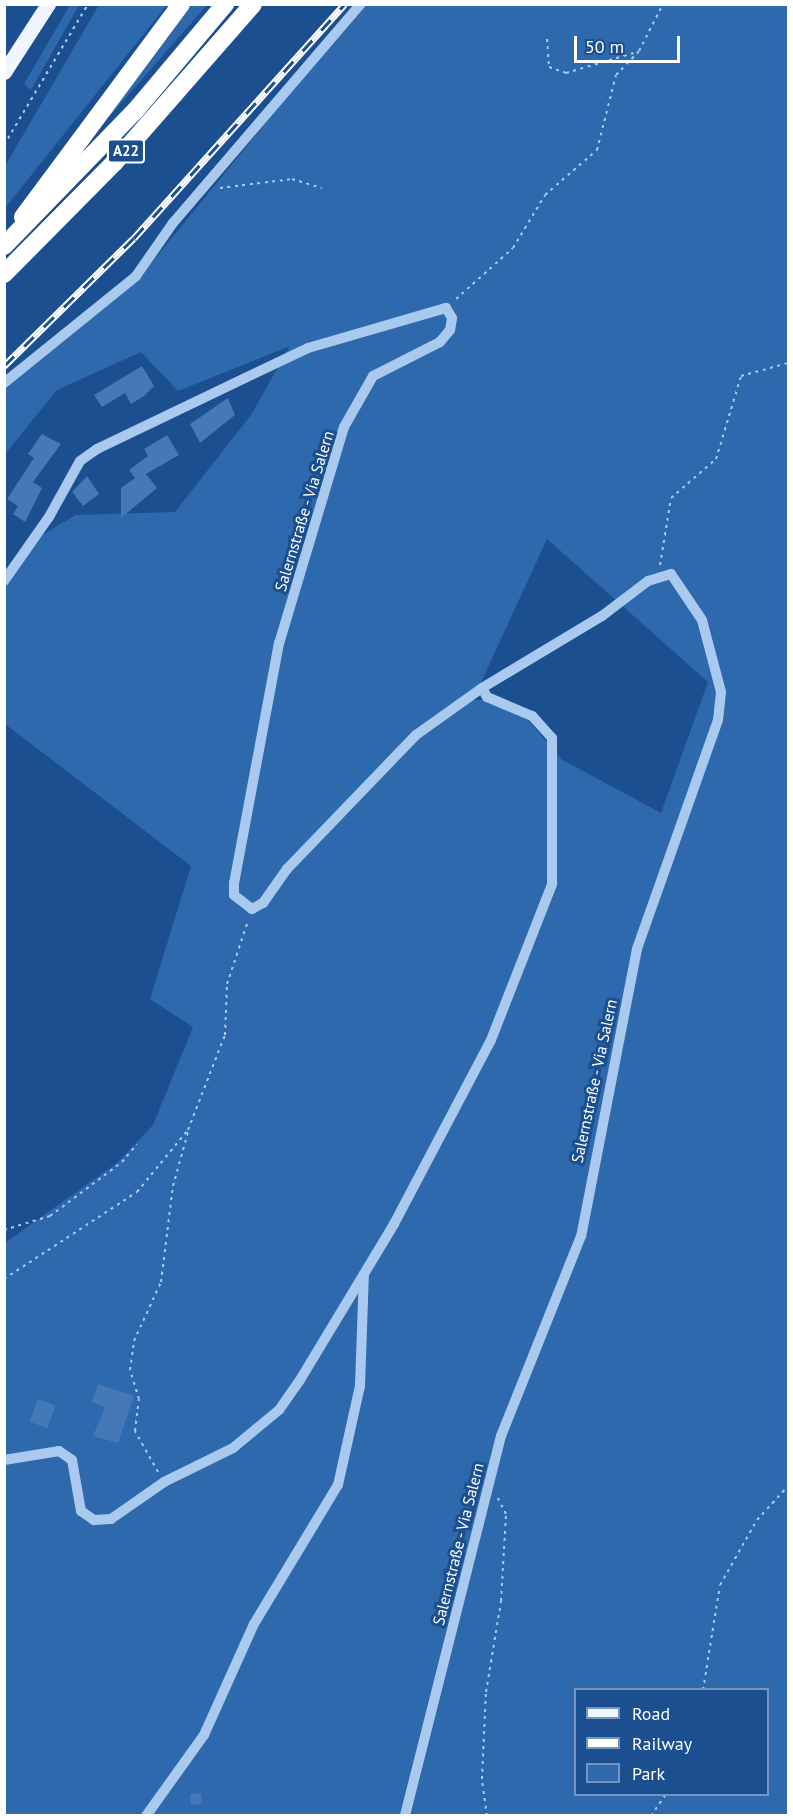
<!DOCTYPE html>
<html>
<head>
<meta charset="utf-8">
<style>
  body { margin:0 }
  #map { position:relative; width:793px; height:1820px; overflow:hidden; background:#1b4f8f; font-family:"PT Sans",sans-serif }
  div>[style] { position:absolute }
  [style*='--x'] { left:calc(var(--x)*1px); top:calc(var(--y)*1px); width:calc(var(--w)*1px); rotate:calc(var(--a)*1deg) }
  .green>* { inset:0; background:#2e69ad }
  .building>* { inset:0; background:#4478b7; transform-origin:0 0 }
  .path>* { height:2px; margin-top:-1px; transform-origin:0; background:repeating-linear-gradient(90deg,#a9c9ee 0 3px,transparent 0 7.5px) }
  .minor>* { height:10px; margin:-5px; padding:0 5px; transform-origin:5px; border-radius:5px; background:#a9c9ee }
  .major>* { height:15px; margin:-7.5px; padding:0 7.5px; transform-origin:7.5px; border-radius:7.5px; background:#f0f6ff }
  .highway>* { height:18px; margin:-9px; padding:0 9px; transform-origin:9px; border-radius:9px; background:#fff }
  .rail>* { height:7px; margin-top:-3.5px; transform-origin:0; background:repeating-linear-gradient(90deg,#1b4f8f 0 14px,#fff 0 28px); box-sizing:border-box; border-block:2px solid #fff }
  span { translate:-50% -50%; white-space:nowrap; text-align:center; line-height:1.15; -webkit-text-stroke:6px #1b4f8f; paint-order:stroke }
  .shield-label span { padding:2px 4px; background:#1b4f8f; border:2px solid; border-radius:4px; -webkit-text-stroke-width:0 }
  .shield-label { font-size:15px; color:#fff; font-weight:700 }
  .street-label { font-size:16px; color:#fff }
  .frame { position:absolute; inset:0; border:6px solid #fff; pointer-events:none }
  .legend { position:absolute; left:574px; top:1688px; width:195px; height:108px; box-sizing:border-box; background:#1b4f8f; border:2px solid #7695bc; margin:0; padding:8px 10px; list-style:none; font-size:18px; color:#fff }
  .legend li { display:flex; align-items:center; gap:12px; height:30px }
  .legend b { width:30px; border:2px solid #7695bc }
  .scale { position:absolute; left:574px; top:36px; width:106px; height:27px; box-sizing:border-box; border:3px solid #fff; border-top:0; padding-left:8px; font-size:18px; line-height:21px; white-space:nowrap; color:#fff; -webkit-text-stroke:4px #1b4f8f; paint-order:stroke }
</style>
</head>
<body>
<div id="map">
  <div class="green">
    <div style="clip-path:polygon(70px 5px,79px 5px,31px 90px,24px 84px)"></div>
    <div style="clip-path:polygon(99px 5px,167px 5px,5px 208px,5px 166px)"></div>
    <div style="clip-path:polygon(191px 5px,207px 5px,109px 117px,107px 114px)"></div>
    <div style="clip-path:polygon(evenodd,362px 5px,788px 5px,788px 1815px,5px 1815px,5px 1243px,117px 1163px,153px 1125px,193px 1027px,150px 999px,191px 866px,5px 724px,5px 581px,35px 539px,76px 515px,175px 512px,251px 415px,290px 346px,178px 391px,141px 352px,57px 390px,5px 454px,5px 387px,135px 283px,362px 5px,547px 539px,708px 682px,661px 813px,561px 759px,525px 716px,492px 700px,473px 700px,547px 539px,362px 5px,576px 1690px,768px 1690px,768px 1794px,576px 1794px,576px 1690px)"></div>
  </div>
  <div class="building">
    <div style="clip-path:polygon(142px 366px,154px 386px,144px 396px,131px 404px,125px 393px,102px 407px,94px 395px)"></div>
    <div style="clip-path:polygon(228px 398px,235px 415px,200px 443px,190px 424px)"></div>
    <div style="clip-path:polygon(42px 434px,61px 444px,33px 482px,42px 488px,25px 522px,13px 514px,18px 506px,7px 499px,34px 458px,28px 454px)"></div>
    <div style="clip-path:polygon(167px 435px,179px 455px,146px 474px,157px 488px,121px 518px,121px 488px,135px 478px,129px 470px,148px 456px,144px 449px)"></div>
    <div style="clip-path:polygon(87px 476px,99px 494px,83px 506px,72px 492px)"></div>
    <div style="clip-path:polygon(98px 1384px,134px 1396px,118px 1443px,93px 1436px,105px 1407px,92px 1402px)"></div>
    <div style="left:38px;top:1399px;width:19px;height:24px;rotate:21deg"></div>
    <div style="left:201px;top:1793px;width:11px;height:11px;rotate:85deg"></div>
  </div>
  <div class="path">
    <div style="--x:547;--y:39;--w:28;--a:86"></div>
    <div style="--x:549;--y:67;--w:18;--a:19"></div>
    <div style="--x:566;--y:73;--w:74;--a:-16.5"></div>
    <div style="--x:4;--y:145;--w:164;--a:-59.2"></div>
    <div style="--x:220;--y:188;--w:73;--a:-7.1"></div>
    <div style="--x:292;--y:179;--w:31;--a:17"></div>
    <div style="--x:456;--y:299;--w:76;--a:-41.8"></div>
    <div style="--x:513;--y:248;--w:62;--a:-58.9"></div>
    <div style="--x:545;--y:195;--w:69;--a:-40.9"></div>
    <div style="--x:597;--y:150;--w:77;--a:-75.8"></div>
    <div style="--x:616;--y:75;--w:33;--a:-46"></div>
    <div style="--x:639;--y:51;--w:53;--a:-62.9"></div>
    <div style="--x:660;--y:565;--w:68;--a:-80.7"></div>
    <div style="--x:671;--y:498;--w:60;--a:-40.9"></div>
    <div style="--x:716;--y:459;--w:87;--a:-73.2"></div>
    <div style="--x:741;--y:376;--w:49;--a:-15.5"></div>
    <div style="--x:4;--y:1230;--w:48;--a:-16.9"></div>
    <div style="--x:50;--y:1216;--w:90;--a:-36.9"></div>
    <div style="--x:122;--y:1162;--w:23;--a:-50"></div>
    <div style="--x:4;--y:1279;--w:159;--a:-33.2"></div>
    <div style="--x:137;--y:1192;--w:80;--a:-50.6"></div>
    <div style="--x:188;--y:1130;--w:102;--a:-68.7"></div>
    <div style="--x:225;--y:1035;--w:51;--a:-87.8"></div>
    <div style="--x:227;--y:984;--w:66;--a:-71.6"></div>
    <div style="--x:158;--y:1472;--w:47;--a:-119.3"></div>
    <div style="--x:135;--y:1431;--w:32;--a:-83"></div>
    <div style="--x:139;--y:1399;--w:30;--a:-107"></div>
    <div style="--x:130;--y:1370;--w:29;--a:-82"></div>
    <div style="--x:134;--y:1341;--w:65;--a:-65.4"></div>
    <div style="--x:161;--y:1282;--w:97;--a:-82.9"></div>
    <div style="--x:173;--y:1186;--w:56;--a:-74.5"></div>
    <div style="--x:703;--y:1690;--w:106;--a:-80.8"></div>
    <div style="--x:720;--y:1585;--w:75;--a:-60.4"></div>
    <div style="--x:757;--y:1520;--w:46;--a:-47.6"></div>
    <div style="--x:487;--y:1816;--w:37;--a:-98"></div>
    <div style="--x:482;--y:1779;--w:87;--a:-87.4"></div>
    <div style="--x:486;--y:1692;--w:92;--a:-80.6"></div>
    <div style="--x:501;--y:1601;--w:87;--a:-86.7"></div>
    <div style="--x:506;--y:1514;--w:18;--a:-117"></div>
    <div style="--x:651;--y:1816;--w:27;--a:-56"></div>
  </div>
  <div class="minor">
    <div style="--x:4;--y:383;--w:170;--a:-39"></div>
    <div style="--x:136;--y:276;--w:65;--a:-55.1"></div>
    <div style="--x:173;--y:223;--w:289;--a:-49.4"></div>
    <div style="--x:4;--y:581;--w:78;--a:-54.9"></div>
    <div style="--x:49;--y:517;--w:64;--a:-61"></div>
    <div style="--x:80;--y:461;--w:21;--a:-35"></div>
    <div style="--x:97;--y:449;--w:234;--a:-25.6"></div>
    <div style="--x:308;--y:348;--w:144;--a:-16.2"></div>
    <div style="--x:446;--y:308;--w:12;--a:59"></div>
    <div style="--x:452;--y:318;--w:12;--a:99"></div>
    <div style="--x:450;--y:330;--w:16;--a:130"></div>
    <div style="--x:440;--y:342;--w:75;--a:153.1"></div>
    <div style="--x:373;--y:376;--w:59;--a:119.6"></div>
    <div style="--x:344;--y:427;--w:226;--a:106.7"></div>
    <div style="--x:279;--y:643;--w:244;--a:100.6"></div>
    <div style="--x:234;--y:883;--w:12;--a:90"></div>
    <div style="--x:234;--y:895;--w:23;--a:38"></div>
    <div style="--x:252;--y:909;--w:13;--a:-29"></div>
    <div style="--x:263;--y:903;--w:42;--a:-54.8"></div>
    <div style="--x:287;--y:869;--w:186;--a:-46.1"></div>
    <div style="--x:416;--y:735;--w:81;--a:-35.5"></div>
    <div style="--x:482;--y:688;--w:140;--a:-31"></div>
    <div style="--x:602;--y:616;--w:58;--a:-37.3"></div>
    <div style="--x:648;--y:581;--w:24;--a:-17"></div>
    <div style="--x:671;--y:574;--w:55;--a:56"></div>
    <div style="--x:702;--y:620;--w:74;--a:75.2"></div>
    <div style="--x:721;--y:692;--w:28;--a:96"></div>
    <div style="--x:718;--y:720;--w:243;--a:109.5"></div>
    <div style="--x:637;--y:949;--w:292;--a:101"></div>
    <div style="--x:581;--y:1236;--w:215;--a:111.8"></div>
    <div style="--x:501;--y:1436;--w:392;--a:104.2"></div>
    <div style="--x:4;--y:1460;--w:56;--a:-9.3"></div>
    <div style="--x:59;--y:1451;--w:16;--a:35"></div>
    <div style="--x:72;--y:1460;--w:52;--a:80"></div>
    <div style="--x:81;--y:1511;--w:16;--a:35"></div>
    <div style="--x:94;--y:1520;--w:17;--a:-3"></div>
    <div style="--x:111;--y:1519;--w:65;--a:-34.9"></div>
    <div style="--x:164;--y:1482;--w:77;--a:-26.2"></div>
    <div style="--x:233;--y:1448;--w:60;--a:-39.6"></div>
    <div style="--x:279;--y:1410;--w:37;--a:-55"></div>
    <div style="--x:300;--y:1380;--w:182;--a:-58.9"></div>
    <div style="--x:394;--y:1224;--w:208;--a:-62.2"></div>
    <div style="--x:491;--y:1040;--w:168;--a:-68.6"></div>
    <div style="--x:552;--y:884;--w:146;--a:-90"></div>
    <div style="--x:552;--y:738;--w:30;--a:-132"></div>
    <div style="--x:532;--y:716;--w:49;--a:-157.1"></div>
    <div style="--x:487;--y:697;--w:10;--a:-119"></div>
    <div style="--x:146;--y:1816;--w:100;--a:-54.4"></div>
    <div style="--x:204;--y:1735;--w:122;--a:-65.8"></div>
    <div style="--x:254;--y:1624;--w:162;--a:-58.9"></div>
    <div style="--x:338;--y:1485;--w:101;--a:-77.5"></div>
    <div style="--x:360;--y:1386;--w:112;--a:-88"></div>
  </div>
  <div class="major">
    <div style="--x:4;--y:72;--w:81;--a:-57.1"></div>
  </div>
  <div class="highway">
    <div style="--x:23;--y:217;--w:265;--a:-53.4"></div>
    <div style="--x:4;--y:246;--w:188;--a:-45.9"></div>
    <div style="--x:135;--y:111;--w:140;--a:-49.9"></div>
    <div style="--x:4;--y:274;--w:156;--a:-45.3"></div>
    <div style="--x:114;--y:163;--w:211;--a:-48.8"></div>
  </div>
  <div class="rail">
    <div style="--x:4;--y:366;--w:182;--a:-44.6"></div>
    <div style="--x:134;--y:238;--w:315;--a:-48"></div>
  </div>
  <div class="shield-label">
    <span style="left:126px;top:151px">A22</span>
  </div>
  <div class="street-label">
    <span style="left:304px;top:511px;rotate:-73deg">Salernstraße - Via Salern</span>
    <span style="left:594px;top:1081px;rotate:-78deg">Salernstraße - Via Salern</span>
    <span style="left:458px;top:1544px;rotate:-76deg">Salernstraße - Via Salern</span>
  </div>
  <div class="frame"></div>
  <ul class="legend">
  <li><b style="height:8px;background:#f0f6ff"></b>Road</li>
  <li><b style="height:8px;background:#fff"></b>Railway</li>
  <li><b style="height:16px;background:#2e69ad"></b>Park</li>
  </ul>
  <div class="scale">50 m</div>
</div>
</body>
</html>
